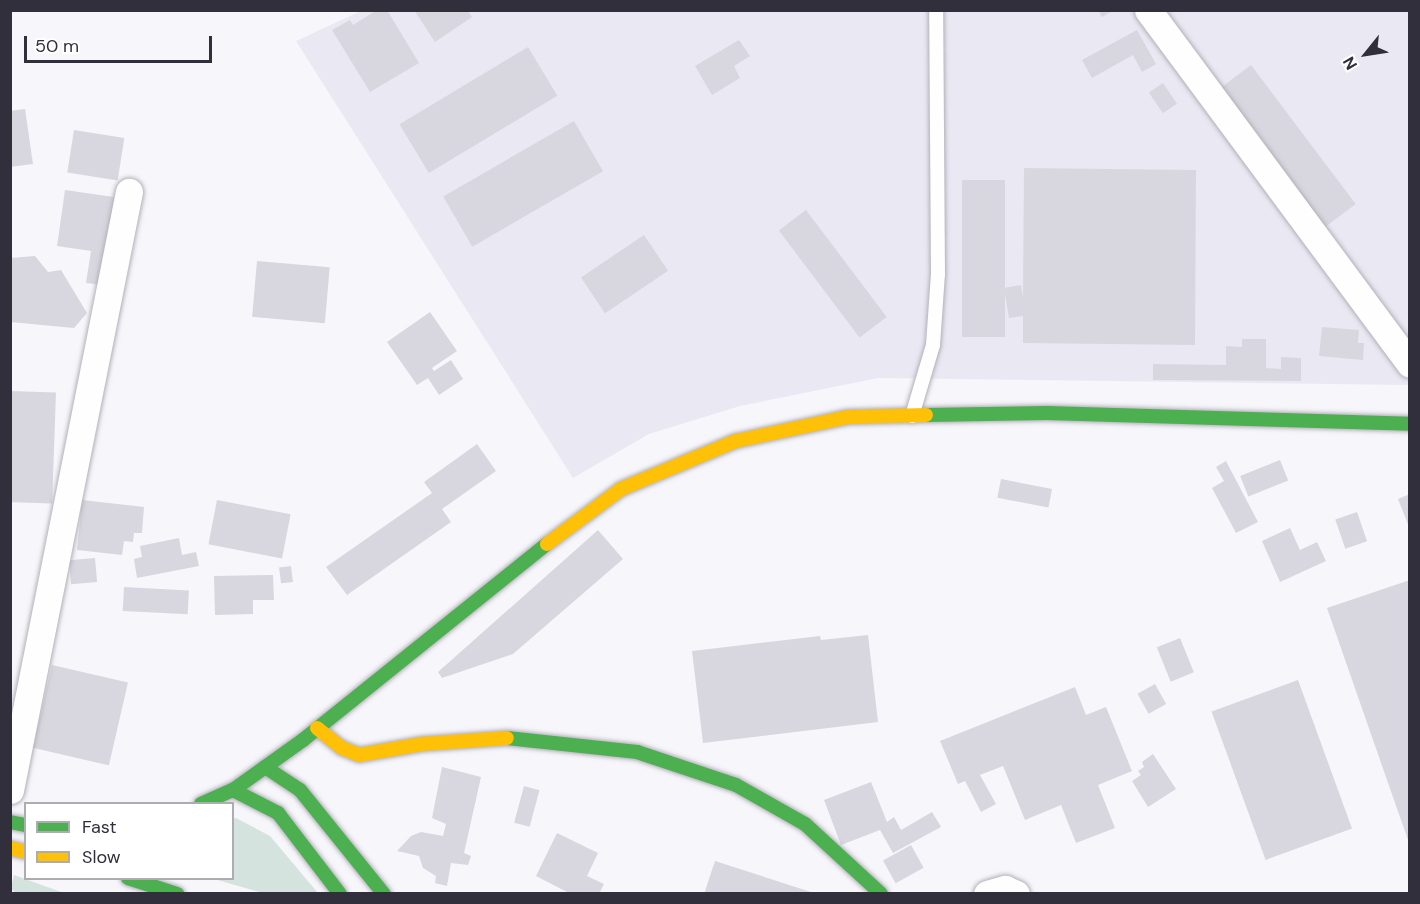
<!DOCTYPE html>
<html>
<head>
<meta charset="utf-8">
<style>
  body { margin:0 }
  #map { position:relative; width:1420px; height:904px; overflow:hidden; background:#f7f6fb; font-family:"DM Sans",sans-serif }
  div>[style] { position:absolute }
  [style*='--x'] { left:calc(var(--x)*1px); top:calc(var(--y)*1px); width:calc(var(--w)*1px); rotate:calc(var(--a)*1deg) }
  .built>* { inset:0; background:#eae8f3 }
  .green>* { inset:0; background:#d4e3dd }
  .building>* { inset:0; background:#d8d7df; transform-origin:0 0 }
  .roads { filter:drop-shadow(0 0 2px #b2b0b8) drop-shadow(0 0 2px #b2b0b8) }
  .lane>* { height:14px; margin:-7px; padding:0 7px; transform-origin:7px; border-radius:7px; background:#fefefe }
  .street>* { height:27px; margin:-13.5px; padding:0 13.5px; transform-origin:13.5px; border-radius:13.5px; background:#fefefe }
  .fast>* { height:14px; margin:-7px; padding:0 7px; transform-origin:7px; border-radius:7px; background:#4caf50 }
  .slow>* { height:14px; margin:-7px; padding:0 7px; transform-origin:7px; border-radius:7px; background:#ffc107 }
  span { translate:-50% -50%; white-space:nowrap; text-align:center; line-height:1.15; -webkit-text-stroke:6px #fff; paint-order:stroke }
  .frame { position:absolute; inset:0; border:12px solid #312f3c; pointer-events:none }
  .legend { position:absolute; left:24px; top:802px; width:210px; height:78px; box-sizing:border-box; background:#fff; border:2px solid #adacb1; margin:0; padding:8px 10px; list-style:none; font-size:18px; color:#312f3c }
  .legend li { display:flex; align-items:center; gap:12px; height:30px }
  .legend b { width:30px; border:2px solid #adacb1 }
  .north { position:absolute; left:1336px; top:24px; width:60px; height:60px; -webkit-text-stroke:4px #fff; paint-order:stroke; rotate:240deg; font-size:16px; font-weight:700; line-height:24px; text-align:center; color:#312f3c }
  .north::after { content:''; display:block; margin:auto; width:21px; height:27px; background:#312f3c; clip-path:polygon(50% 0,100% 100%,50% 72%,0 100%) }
  .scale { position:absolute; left:24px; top:36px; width:188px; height:27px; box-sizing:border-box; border:3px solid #312f3c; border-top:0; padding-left:8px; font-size:18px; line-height:21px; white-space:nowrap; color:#312f3c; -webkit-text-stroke:4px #fff; paint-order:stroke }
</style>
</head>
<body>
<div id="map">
  <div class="built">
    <div style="clip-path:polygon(363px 10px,1409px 11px,1409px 385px,878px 378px,740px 406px,649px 434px,573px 478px,296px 41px)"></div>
  </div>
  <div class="green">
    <div style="clip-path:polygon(236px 818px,270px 836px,318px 893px,263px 893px,214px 879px,232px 878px,233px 819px)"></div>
    <div style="clip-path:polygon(14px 875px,64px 893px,15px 893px,11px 888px)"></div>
  </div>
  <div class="building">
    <div style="clip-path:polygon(377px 10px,387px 10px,419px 63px,370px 92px,332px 30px,350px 20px,353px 25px)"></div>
    <div style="clip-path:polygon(414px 10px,467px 10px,472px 17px,435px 42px)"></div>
    <div style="clip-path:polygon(1098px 10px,1114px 10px,1102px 17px)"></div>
    <div style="clip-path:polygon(1137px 30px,1156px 64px,1142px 72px,1133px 55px,1092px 78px,1082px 60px)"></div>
    <div style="clip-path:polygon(739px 40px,750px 56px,734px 66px,740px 78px,712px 95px,695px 66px)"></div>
    <div style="left:528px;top:47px;width:57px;height:150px;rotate:59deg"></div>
    <div style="left:1251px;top:65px;width:174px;height:40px;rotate:53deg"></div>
    <div style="left:1163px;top:83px;width:25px;height:17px;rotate:56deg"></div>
    <div style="clip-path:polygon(25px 109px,33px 164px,10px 167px,10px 111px)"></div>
    <div style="left:574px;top:121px;width:58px;height:151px;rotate:60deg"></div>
    <div style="left:74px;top:130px;width:51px;height:43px;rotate:9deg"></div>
    <div style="clip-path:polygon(1024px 168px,1196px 170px,1195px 345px,1023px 343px,1023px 316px,1009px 318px,1004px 288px,1021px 285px,1023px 297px)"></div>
    <div style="left:962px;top:180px;width:43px;height:157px"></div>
    <div style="clip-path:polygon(65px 190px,114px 197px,102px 285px,86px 283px,91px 251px,57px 246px)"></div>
    <div style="left:806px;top:210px;width:134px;height:34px;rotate:53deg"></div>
    <div style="left:644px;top:235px;width:43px;height:76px;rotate:56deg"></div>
    <div style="clip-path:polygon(35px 256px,48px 272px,61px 270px,87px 313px,74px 328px,10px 322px,10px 258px)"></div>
    <div style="left:257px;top:261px;width:73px;height:56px;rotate:5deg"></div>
    <div style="clip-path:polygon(430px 312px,457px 351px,432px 368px,434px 371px,451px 360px,463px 379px,439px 395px,428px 378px,417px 385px,387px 342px)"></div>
    <div style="clip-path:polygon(1322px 327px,1359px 330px,1358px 343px,1364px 343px,1363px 360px,1319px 356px)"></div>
    <div style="clip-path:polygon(1242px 339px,1266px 339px,1266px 368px,1281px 369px,1281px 357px,1301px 358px,1301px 381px,1153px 380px,1153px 364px,1226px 365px,1226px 346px,1242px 347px)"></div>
    <div style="left:10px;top:391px;width:46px;height:111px;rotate:2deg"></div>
    <div style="clip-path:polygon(477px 444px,496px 471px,442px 509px,451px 522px,347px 595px,326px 567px,432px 493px,424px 482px)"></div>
    <div style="left:1280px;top:460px;width:22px;height:43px;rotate:68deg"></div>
    <div style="clip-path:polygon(1226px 461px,1258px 522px,1236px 533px,1212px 488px,1224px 481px,1216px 467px)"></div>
    <div style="left:1001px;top:479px;width:52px;height:19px;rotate:11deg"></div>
    <div style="clip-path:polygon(1410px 494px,1410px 527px,1409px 527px,1398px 499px)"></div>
    <div style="clip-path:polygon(82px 500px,144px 507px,142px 533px,134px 533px,133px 542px,124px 541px,122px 555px,77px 550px)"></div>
    <div style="left:217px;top:500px;width:75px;height:45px;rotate:11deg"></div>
    <div style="left:1357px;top:512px;width:31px;height:23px;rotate:71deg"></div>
    <div style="clip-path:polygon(1290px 528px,1300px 550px,1317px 542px,1326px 561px,1280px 582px,1262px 541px)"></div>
    <div style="clip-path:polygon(598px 530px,623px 559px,513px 654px,442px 678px,438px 672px)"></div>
    <div style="clip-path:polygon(179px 538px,182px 555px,196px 552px,199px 566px,137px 578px,134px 559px,142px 557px,140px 546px)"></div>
    <div style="left:95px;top:558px;width:24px;height:26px;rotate:85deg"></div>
    <div style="left:291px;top:566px;width:16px;height:12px;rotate:83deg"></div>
    <div style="clip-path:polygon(273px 575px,274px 600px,253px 600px,253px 614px,215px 615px,214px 576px)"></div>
    <div style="clip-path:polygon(1410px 580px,1410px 843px,1409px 843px,1327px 608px)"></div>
    <div style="left:124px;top:587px;width:65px;height:24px;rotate:3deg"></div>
    <div style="clip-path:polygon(868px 635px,878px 722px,703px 743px,692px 651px,820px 636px,821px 640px)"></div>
    <div style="left:1180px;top:638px;width:37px;height:25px;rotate:68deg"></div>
    <div style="left:52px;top:665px;width:78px;height:85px;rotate:13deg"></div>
    <div style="left:1298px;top:680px;width:158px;height:92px;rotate:70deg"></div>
    <div style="left:1155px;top:684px;width:23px;height:20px;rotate:61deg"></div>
    <div style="clip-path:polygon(1075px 687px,1086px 715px,1106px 707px,1132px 771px,1098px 785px,1115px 828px,1076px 843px,1061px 805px,1025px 820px,1003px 766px,980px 775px,996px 804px,981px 812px,965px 781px,958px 784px,940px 741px)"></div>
    <div style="clip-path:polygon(1153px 754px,1176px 789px,1148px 807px,1132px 781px,1141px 775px,1138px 771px,1144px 767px,1142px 762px)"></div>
    <div style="clip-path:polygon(442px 767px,481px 777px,464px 853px,471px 856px,468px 865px,451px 863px,447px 886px,435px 883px,436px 876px,423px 868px,419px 856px,397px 851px,411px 836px,421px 832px,443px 836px,446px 824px,432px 818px)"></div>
    <div style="clip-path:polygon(871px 782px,887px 822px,894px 817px,901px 830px,932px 812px,941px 827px,893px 853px,880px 830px,841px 845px,824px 800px)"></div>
    <div style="left:524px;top:786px;width:16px;height:38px;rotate:15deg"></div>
    <div style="clip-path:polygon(557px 833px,598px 853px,587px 876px,604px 884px,599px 894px,571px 894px,536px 876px)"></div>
    <div style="left:911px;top:845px;width:26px;height:32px;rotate:61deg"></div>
    <div style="clip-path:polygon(715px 861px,814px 893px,814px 894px,704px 894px)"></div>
  </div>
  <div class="roads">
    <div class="lane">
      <div style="--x:912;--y:416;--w:74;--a:-73.5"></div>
      <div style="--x:933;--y:345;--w:71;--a:-86"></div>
      <div style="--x:938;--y:274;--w:264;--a:-90.4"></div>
    </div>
    <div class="street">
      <div style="--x:1148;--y:10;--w:440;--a:53.5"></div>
      <div style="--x:10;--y:790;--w:610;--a:-78.75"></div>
      <div style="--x:987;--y:894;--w:19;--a:-16"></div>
      <div style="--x:1005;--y:889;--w:12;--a:24"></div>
    </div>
    <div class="fast">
      <div style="--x:926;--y:415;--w:121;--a:-0.9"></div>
      <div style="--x:1047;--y:413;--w:363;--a:1.7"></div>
      <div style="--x:507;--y:738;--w:131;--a:6.1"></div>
      <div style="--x:637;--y:752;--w:104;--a:18.4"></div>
      <div style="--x:736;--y:785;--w:79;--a:29.5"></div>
      <div style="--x:805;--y:824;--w:103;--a:42.6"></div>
      <div style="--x:265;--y:767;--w:42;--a:33.3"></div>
      <div style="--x:300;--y:790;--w:134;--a:51.1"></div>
      <div style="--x:233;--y:790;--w:51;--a:27.1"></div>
      <div style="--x:278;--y:813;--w:102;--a:52.6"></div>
      <div style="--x:201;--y:804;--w:35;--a:-24"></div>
      <div style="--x:233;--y:790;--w:86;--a:-35.5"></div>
      <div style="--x:303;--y:740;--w:313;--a:-38.8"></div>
      <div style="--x:10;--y:822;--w:16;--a:11"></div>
      <div style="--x:128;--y:878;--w:52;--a:18.1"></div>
    </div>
    <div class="slow">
      <div style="--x:547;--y:544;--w:92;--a:-36.6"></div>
      <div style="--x:621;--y:489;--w:125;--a:-22.7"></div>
      <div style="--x:736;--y:441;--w:115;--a:-12.1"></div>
      <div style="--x:848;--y:417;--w:78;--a:-1.5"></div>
      <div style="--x:317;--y:728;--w:32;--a:39"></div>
      <div style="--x:342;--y:748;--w:18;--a:22"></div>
      <div style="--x:359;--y:755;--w:64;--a:-9.9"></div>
      <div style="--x:422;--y:744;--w:85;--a:-4"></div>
      <div style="--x:10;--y:848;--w:16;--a:14"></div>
    </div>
  </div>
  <div class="frame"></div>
  <ul class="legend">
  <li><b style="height:8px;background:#4caf50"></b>Fast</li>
  <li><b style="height:8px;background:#ffc107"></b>Slow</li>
  </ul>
  <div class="north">N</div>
  <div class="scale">50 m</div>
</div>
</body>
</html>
